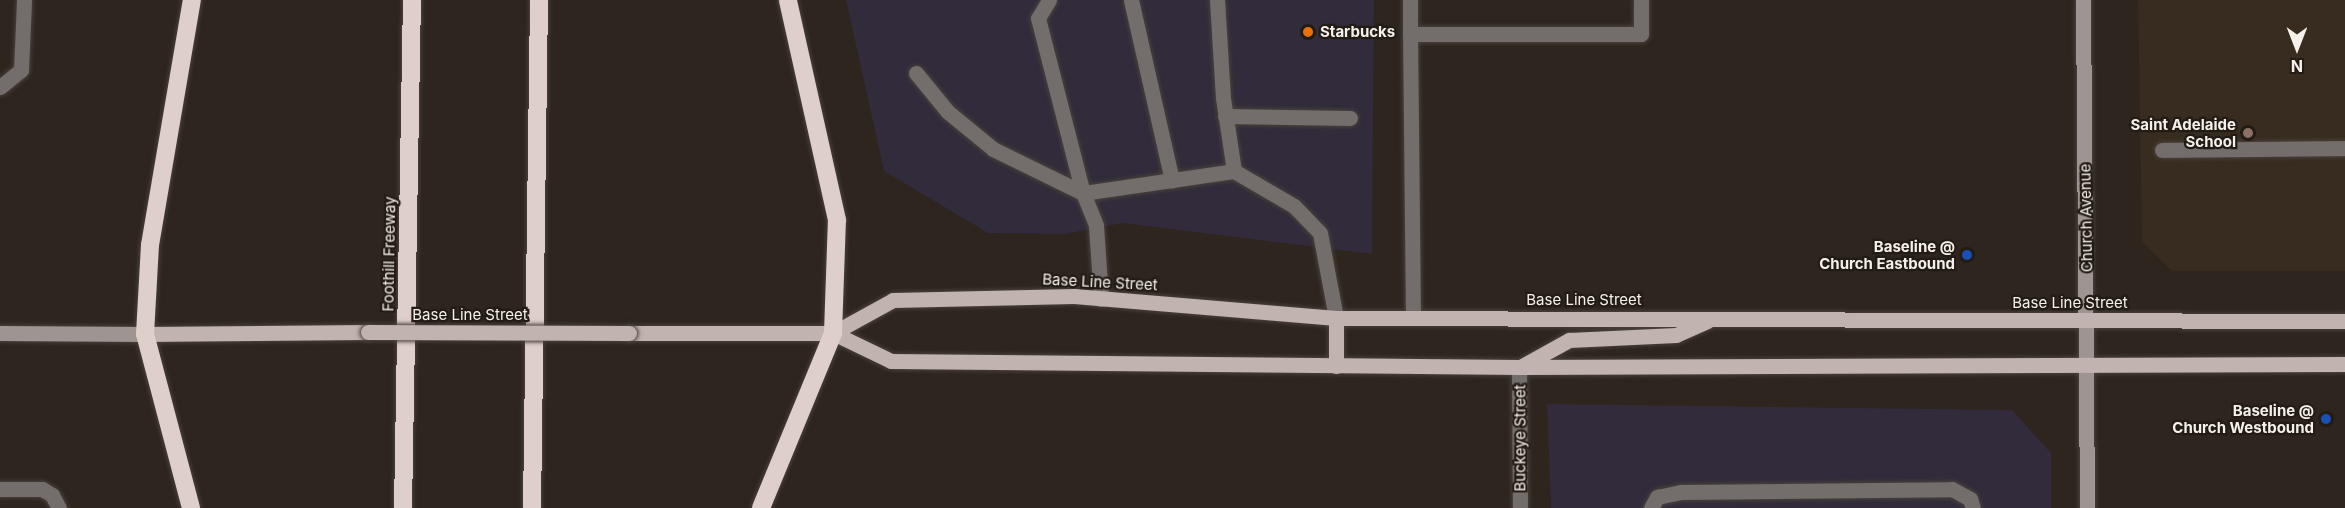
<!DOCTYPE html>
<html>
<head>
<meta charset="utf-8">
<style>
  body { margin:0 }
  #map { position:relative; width:2345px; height:508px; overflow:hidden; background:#2d251e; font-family:Inter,sans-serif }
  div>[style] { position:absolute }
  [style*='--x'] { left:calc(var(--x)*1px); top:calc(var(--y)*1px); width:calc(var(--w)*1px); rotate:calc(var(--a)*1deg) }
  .commercial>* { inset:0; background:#312b3b }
  .built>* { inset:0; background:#372c1f }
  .roads { filter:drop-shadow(0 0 2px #49413b) drop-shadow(0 0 2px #49413b) }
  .lane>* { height:15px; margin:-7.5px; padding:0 7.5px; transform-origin:7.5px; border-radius:7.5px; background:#736d6b }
  .street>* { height:15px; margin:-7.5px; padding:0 7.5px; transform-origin:7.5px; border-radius:7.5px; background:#736d6b }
  .secondary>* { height:15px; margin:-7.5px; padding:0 7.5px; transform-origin:7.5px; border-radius:7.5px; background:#9e9592 }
  .primary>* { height:15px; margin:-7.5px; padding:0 7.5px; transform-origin:7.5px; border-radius:7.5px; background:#c0b3b0 }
  .highway>* { height:18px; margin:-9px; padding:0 9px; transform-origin:9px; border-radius:9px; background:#decfcb }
  .bridges { filter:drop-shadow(0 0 2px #49413b) drop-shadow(0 0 2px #49413b) }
  .primary-bridge>* { height:15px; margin:-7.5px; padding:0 7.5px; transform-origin:7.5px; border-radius:7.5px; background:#c0b3b0 }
  .dots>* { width:16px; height:16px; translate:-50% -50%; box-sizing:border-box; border:3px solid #231c14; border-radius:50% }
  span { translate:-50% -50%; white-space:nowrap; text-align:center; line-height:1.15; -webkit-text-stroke:4.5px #231c14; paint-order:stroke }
  .poi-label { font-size:15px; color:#f5f0eb; font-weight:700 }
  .left { translate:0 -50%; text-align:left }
  .right { translate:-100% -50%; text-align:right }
  .street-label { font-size:15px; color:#f5f0eb }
  .north { position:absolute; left:2267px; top:18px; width:60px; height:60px; -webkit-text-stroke:4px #231c14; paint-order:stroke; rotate:180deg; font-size:16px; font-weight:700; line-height:24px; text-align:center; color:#f5f0eb }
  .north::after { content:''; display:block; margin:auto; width:21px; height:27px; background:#f5f0eb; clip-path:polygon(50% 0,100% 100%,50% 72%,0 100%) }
</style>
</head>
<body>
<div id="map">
  <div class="commercial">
    <div style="clip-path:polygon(846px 0,1374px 0,1372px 254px,1123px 223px,1065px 234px,988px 233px,884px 171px)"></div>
    <div style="clip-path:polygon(1547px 404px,2012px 410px,2051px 453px,2051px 508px,1551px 508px)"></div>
  </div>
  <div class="built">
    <div style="clip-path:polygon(2138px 0,2345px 0,2345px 271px,2172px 271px,2142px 242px)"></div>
  </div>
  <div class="roads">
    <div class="lane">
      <div style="--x:1049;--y:0;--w:21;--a:121"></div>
      <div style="--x:1038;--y:18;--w:181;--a:75.6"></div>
      <div style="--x:1131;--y:0;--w:185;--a:77.2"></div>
      <div style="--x:1217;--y:0;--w:98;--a:86.5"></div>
      <div style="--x:1223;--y:98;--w:74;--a:81.4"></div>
      <div style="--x:1234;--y:171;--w:69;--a:30.3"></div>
      <div style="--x:1294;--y:206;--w:37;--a:46"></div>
      <div style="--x:1320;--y:233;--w:86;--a:79.3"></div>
      <div style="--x:1410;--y:34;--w:34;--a:-90"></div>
      <div style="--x:916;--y:73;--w:50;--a:50.6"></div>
      <div style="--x:948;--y:112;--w:58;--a:39.4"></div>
      <div style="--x:993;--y:149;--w:100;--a:26.1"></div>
      <div style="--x:0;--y:87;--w:27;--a:-39"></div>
      <div style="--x:21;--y:70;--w:70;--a:-87.5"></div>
      <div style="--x:1225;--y:116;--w:125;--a:0.9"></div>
      <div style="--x:2162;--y:150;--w:183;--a:-0.6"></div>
      <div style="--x:1101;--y:299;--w:74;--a:-93.9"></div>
      <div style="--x:1096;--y:225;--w:35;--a:-112"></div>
      <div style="--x:1083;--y:193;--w:153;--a:-8.3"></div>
      <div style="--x:1413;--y:318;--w:284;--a:-90.6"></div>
      <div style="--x:1410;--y:34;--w:231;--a:0"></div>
      <div style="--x:1641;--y:34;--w:34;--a:-90"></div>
      <div style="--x:0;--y:489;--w:42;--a:0"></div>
      <div style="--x:42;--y:489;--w:12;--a:31"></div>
      <div style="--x:52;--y:495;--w:15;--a:62"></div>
      <div style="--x:1651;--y:508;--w:13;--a:-61"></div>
      <div style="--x:1657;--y:497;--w:25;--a:-12"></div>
      <div style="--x:1681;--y:492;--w:271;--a:-0.6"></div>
      <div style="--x:1952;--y:489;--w:21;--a:29"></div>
      <div style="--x:1970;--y:499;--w:9;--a:72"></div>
    </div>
    <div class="street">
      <div style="--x:1519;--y:367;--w:141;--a:89.6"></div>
    </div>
    <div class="secondary">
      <div style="--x:2083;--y:0;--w:508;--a:89.55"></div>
      <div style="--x:0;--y:333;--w:145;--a:0.4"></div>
    </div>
    <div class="primary">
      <div style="--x:1336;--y:318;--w:48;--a:90"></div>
      <div style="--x:629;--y:333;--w:204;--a:0"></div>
      <div style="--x:833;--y:333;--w:64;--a:25.8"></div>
      <div style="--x:891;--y:361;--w:628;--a:0.55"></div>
      <div style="--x:1519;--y:367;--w:826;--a:-0.21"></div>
      <div style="--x:833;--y:333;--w:68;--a:-28.8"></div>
      <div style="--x:893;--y:300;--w:181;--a:-1.3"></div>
      <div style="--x:1074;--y:296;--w:263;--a:4.8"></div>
      <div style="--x:1336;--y:318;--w:1009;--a:0.17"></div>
      <div style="--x:145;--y:334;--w:223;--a:-0.5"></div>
      <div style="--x:1522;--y:366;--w:54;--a:-29"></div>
      <div style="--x:1569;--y:340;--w:107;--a:-2.7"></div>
      <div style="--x:1676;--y:335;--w:34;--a:-24"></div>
    </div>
    <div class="highway">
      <div style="--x:191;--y:508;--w:180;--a:-104.8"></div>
      <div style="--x:145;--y:334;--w:89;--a:-86.8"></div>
      <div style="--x:150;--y:245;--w:249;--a:-80.3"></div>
      <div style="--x:403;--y:508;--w:508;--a:-88.99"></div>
      <div style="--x:532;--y:508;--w:508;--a:-89.21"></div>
      <div style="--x:761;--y:508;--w:189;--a:-67.6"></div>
      <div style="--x:833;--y:333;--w:113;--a:-88"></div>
      <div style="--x:837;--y:220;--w:225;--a:-102.6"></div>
    </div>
  </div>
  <div class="bridges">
    <div class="primary-bridge">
      <div style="--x:368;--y:332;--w:261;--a:0.2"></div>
    </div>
  </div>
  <div class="dots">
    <div style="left:1308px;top:32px;background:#e8710a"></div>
    <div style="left:2248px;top:133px;background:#8d6e63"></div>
    <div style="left:1967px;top:255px;background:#1a4fb4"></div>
    <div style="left:2326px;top:419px;background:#1a4fb4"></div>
  </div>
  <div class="poi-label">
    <span class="left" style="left:1320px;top:32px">Starbucks</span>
    <span class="right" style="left:2236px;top:133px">Saint Adelaide<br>School</span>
    <span class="right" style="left:1955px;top:255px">Baseline @<br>Church Eastbound</span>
    <span class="right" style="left:2314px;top:419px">Baseline @<br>Church Westbound</span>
  </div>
  <div class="street-label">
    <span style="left:2086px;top:218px;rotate:-91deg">Church Avenue</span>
    <span style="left:389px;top:254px;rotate:-89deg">Foothill Freeway</span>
    <span style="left:1100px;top:282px;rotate:3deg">Base Line Street</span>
    <span style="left:1584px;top:300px">Base Line Street</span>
    <span style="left:2070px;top:303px">Base Line Street</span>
    <span style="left:470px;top:315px">Base Line Street</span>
    <span style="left:1520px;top:438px;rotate:-90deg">Buckeye Street</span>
  </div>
  <div class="north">N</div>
</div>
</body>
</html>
